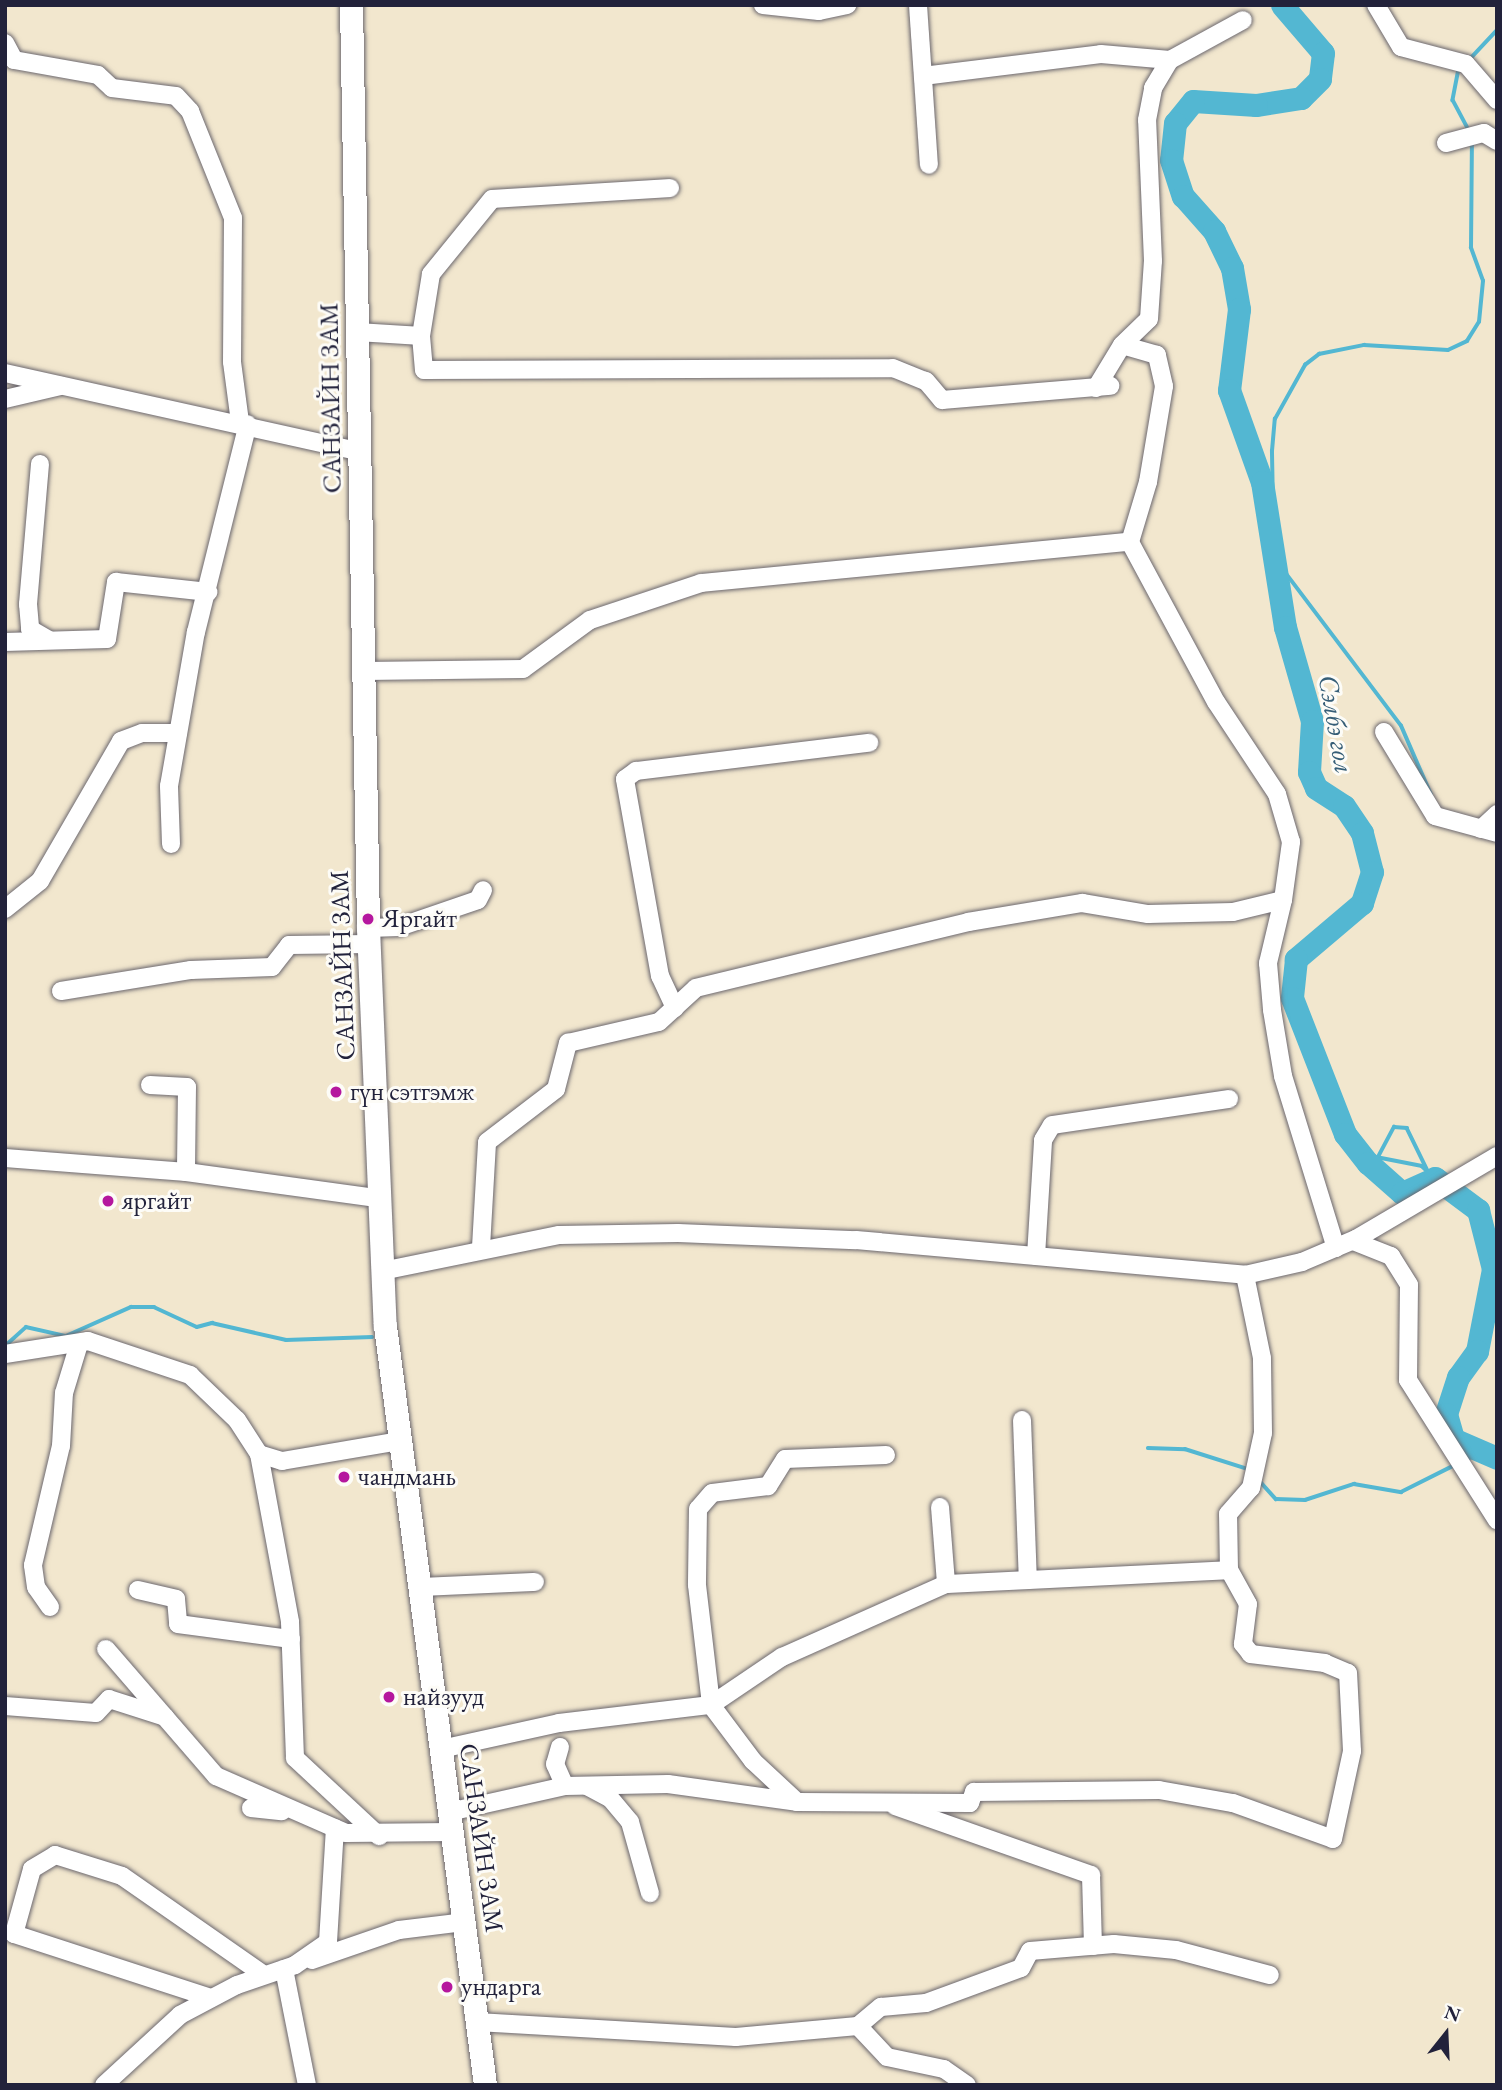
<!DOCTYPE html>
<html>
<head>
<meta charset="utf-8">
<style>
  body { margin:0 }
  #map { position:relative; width:1502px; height:2090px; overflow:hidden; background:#f2e7ce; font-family:"EB Garamond",serif }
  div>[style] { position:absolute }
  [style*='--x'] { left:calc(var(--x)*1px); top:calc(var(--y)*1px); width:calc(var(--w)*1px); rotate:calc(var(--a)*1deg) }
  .stream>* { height:3.5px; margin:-1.75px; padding:0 1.75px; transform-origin:1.75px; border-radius:1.75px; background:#53b7d2 }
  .river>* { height:23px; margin:-11.5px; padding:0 11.5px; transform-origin:11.5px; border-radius:11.5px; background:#53b7d2 }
  .roads { filter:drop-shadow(0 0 2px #6b676e) drop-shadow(0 0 2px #6b676e) }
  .minor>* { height:18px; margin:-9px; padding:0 9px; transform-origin:9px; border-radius:9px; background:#fff }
  .major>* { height:23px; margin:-11.5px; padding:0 11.5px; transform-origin:11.5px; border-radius:11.5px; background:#fff }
  .dots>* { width:19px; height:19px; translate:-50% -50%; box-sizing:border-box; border:4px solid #fdfcf7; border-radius:50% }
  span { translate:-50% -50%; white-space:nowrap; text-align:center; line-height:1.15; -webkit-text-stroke:6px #fdfcf7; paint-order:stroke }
  .street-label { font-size:26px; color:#22223b }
  .poi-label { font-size:26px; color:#22223b }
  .left { translate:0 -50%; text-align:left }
  .water-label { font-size:28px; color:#365e77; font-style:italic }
  .frame { position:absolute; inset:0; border:7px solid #22223b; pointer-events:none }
  .north { position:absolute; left:1411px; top:1999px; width:70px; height:70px; -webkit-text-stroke:5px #fdfcf7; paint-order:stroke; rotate:18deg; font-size:19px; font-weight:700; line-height:28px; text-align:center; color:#22223b }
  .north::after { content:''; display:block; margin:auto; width:24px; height:32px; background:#22223b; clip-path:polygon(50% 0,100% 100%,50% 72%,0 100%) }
</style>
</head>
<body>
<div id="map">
  <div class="stream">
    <div style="--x:1470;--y:59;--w:40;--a:-47"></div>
    <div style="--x:1459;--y:69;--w:32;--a:101"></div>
    <div style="--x:1453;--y:100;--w:34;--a:62"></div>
    <div style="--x:1431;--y:795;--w:75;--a:-113.5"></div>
    <div style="--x:1401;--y:726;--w:211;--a:-127.1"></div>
    <div style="--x:1274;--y:558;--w:107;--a:-91.1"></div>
    <div style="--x:1272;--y:451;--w:32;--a:-85"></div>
    <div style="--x:1275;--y:419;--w:62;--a:-60.9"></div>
    <div style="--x:1305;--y:365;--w:18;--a:-38"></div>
    <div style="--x:1319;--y:354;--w:46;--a:-11.3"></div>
    <div style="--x:1364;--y:345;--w:84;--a:3.4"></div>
    <div style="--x:1448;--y:350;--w:21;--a:-25"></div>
    <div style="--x:1467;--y:341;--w:22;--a:-58"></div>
    <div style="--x:1479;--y:322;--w:41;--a:-84.4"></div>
    <div style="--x:1483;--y:281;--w:35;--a:-110"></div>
    <div style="--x:1471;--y:248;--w:107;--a:-89.5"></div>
    <div style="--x:1361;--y:1154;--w:62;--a:11.1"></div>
    <div style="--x:1422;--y:1166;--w:18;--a:43"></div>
    <div style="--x:1378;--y:1157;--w:34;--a:-62"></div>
    <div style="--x:1394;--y:1127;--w:13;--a:4"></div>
    <div style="--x:1407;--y:1128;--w:48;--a:64"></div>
    <div style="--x:1478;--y:1210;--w:32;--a:54"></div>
    <div style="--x:5;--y:1346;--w:28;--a:-42"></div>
    <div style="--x:26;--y:1327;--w:41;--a:12.7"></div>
    <div style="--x:66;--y:1336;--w:71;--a:-24"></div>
    <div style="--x:131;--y:1307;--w:23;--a:0"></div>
    <div style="--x:154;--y:1307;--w:47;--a:24.9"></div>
    <div style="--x:197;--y:1327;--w:16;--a:-15"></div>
    <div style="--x:212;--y:1323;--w:76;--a:12.9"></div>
    <div style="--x:286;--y:1340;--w:86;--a:-2"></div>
    <div style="--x:1148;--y:1448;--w:37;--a:2"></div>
    <div style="--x:1185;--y:1449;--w:66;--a:17.6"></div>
    <div style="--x:1465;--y:1459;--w:16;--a:-15"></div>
    <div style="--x:1258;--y:1479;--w:27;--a:48"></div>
    <div style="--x:1276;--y:1499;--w:29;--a:2"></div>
    <div style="--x:1305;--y:1500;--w:52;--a:-18.1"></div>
    <div style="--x:1354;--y:1484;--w:48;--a:9.7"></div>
    <div style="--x:1401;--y:1492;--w:60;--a:-26.6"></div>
  </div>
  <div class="river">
    <div style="--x:1282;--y:5;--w:63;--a:49.5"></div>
    <div style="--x:1323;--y:53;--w:26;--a:97"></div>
    <div style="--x:1320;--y:79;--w:27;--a:135"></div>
    <div style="--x:1301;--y:98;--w:46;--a:171.2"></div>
    <div style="--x:1256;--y:105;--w:63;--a:-176.4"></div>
    <div style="--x:1193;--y:101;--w:28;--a:129"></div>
    <div style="--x:1175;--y:123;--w:37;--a:96"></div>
    <div style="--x:1171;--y:160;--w:38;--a:72"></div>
    <div style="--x:1183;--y:196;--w:47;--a:48.5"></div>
    <div style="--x:1214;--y:231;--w:41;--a:64.1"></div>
    <div style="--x:1232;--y:268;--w:42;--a:80.3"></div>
    <div style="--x:1239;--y:309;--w:82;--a:97"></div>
    <div style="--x:1229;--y:390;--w:98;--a:70.3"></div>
    <div style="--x:1262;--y:482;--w:147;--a:81"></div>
    <div style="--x:1285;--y:627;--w:98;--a:74"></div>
    <div style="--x:1312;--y:721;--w:51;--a:93.4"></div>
    <div style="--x:1309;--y:772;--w:17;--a:66"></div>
    <div style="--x:1316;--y:788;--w:33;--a:33"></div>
    <div style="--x:1344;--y:806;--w:32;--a:56"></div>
    <div style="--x:1362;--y:833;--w:40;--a:75.6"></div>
    <div style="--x:1372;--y:872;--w:33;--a:108"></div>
    <div style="--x:1362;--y:903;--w:87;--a:139.7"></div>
    <div style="--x:1296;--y:959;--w:39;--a:96"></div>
    <div style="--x:1292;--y:998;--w:146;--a:68.7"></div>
    <div style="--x:1345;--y:1134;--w:37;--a:52"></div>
    <div style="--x:1368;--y:1163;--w:45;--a:41.4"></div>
    <div style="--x:1402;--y:1193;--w:36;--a:-24"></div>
    <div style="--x:1435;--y:1178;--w:54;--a:36.7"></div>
    <div style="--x:1478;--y:1210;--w:61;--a:75.7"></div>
    <div style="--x:1493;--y:1269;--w:84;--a:101"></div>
    <div style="--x:1477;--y:1351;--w:32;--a:126"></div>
    <div style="--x:1458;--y:1377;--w:39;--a:108"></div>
    <div style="--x:1446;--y:1414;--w:26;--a:74"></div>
    <div style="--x:1453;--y:1439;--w:48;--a:23.4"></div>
  </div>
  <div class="roads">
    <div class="minor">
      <div style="--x:763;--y:5;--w:56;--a:6.1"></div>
      <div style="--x:819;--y:11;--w:29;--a:-12"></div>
      <div style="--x:918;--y:5;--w:160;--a:86.1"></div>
      <div style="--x:1376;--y:5;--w:49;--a:59.2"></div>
      <div style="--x:1401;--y:47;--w:67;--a:14.7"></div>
      <div style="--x:1466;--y:64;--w:48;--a:49.3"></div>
      <div style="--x:5;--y:43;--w:19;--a:62"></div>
      <div style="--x:14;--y:60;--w:85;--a:10.1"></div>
      <div style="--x:98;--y:75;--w:19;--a:43"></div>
      <div style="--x:112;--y:88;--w:64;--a:7.1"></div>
      <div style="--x:176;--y:96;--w:21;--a:47"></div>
      <div style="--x:190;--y:111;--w:115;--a:68.1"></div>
      <div style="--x:233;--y:218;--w:144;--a:90.4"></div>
      <div style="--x:232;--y:362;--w:61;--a:82.4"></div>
      <div style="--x:923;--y:76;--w:179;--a:-7"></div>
      <div style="--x:1101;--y:54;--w:69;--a:5"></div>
      <div style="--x:1446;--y:143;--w:39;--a:-15"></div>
      <div style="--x:1484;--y:133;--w:15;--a:32"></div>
      <div style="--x:670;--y:188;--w:178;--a:176.5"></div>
      <div style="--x:492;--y:199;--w:97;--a:129.1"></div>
      <div style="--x:431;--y:274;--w:63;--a:99.2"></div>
      <div style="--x:421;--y:336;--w:34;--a:85"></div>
      <div style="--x:424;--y:370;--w:469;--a:-0.2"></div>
      <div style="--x:893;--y:368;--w:35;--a:22"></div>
      <div style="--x:926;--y:381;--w:25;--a:50"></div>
      <div style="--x:942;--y:400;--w:169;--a:-4.8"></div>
      <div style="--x:358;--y:332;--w:63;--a:3.6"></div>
      <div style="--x:5;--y:373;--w:364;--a:12.5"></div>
      <div style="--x:1096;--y:388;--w:50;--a:-58.8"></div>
      <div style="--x:1122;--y:345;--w:37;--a:-44"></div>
      <div style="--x:1149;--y:319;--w:58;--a:-86.1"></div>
      <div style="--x:1153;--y:261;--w:141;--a:-92.4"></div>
      <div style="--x:1147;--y:120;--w:33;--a:-79"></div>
      <div style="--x:1153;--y:88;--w:33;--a:-59"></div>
      <div style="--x:1170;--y:60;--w:83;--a:-28.7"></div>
      <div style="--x:5;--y:399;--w:57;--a:-13.3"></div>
      <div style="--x:40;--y:464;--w:141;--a:94.9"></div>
      <div style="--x:28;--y:604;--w:25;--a:85"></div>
      <div style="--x:30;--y:629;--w:22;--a:30"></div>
      <div style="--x:5;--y:642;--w:102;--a:-1.7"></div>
      <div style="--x:107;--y:639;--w:58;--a:-81"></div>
      <div style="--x:116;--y:582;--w:93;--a:6.2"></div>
      <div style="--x:365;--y:671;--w:158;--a:-0.7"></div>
      <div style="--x:523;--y:669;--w:83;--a:-36.2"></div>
      <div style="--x:590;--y:620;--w:117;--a:-18.4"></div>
      <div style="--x:701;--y:583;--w:431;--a:-5.5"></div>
      <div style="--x:1384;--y:732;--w:98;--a:58.7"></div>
      <div style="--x:1435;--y:816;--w:64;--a:15.3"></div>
      <div style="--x:1481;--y:829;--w:22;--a:-43"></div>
      <div style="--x:171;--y:844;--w:58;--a:-92"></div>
      <div style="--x:169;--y:786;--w:156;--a:-80.1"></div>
      <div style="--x:196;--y:632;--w:214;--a:-76"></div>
      <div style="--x:1283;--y:900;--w:65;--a:103.4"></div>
      <div style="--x:1268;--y:963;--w:47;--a:85.1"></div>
      <div style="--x:1272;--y:1010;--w:67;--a:80.5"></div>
      <div style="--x:1283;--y:1076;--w:180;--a:72.9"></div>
      <div style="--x:5;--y:909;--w:45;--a:-38.7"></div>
      <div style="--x:40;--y:881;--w:162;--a:-59.9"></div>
      <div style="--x:121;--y:741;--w:22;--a:-21"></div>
      <div style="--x:142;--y:733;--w:36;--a:0"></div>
      <div style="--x:368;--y:928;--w:31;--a:-2"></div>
      <div style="--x:399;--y:927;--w:83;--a:-18.9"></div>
      <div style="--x:478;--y:900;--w:11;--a:-63"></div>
      <div style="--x:61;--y:991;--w:132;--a:-9.2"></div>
      <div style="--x:191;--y:970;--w:81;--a:-2.1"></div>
      <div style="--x:272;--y:967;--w:28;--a:-52"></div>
      <div style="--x:289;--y:945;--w:80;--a:-0.7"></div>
      <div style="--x:675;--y:1008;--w:35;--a:-115"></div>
      <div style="--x:660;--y:976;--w:200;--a:-100.1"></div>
      <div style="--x:625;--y:779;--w:14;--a:-36"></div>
      <div style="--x:636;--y:771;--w:235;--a:-6.9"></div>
      <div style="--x:150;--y:1085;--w:37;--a:3"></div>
      <div style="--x:187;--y:1087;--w:85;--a:90.7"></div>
      <div style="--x:5;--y:1158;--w:182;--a:4.4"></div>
      <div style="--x:186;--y:1172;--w:193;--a:7.8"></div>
      <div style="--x:1353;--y:1241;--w:41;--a:21.5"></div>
      <div style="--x:1391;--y:1256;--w:34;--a:58"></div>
      <div style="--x:1409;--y:1285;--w:95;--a:90.6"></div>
      <div style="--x:1408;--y:1380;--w:166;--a:57.6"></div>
      <div style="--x:481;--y:1247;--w:105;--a:-86.7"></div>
      <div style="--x:487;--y:1142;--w:87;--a:-37.5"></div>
      <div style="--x:556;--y:1089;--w:48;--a:-75.4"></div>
      <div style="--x:568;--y:1043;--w:93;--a:-13"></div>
      <div style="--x:659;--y:1022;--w:50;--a:-42.6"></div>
      <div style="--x:696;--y:988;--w:280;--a:-13.6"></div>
      <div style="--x:968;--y:922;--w:116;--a:-9.5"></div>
      <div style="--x:1082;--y:903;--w:67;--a:9.5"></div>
      <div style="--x:1148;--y:914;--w:85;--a:-1.3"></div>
      <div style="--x:1233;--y:912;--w:51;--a:-13.5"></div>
      <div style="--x:1283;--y:900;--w:59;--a:-82.1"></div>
      <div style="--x:1291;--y:842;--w:50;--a:-106.3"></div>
      <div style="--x:1277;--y:794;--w:110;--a:-123.5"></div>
      <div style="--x:1216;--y:702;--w:182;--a:-118.3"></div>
      <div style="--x:1130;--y:542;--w:63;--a:-73.3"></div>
      <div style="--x:1148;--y:482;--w:97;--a:-80.5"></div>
      <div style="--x:1164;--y:386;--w:32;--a:-103"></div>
      <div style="--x:1157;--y:355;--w:36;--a:-164"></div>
      <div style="--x:1036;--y:1256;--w:116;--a:-86.5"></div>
      <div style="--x:1043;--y:1140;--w:17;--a:-59"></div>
      <div style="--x:1052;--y:1125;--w:179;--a:-8.4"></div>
      <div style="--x:382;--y:1271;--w:181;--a:-11.5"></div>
      <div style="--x:559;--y:1235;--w:119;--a:-1"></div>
      <div style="--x:678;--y:1233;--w:178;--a:2.3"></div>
      <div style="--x:856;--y:1240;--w:391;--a:5.1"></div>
      <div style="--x:1245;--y:1275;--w:58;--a:-12.8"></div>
      <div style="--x:1302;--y:1262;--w:59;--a:-23.1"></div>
      <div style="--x:1356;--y:1239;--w:164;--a:-30.5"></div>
      <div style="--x:5;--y:1354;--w:84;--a:-8.9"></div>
      <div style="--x:88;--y:1341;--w:108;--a:18.4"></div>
      <div style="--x:190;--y:1375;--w:65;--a:43.8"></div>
      <div style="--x:237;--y:1420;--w:40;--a:57.1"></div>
      <div style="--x:259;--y:1454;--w:24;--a:17"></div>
      <div style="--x:282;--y:1461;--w:120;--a:-9.6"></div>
      <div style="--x:1022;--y:1420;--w:160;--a:87.9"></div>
      <div style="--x:259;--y:1454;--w:171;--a:79.5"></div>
      <div style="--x:290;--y:1622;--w:136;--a:87.9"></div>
      <div style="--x:295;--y:1758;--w:115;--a:42.9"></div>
      <div style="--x:886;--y:1455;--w:101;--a:177.7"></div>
      <div style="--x:785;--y:1459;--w:32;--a:122"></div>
      <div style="--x:768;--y:1486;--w:56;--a:172.9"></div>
      <div style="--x:712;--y:1493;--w:21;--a:131"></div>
      <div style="--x:698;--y:1509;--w:76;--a:90.8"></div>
      <div style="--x:697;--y:1585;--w:121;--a:83.3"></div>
      <div style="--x:711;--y:1705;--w:70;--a:53.1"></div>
      <div style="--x:753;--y:1761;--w:60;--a:43"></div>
      <div style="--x:797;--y:1802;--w:173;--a:0.3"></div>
      <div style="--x:970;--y:1803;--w:12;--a:-70"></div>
      <div style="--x:974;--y:1792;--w:185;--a:-0.6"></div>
      <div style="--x:1159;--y:1790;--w:75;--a:10"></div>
      <div style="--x:1233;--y:1803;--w:106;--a:19.8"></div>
      <div style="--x:1333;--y:1839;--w:90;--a:-77.8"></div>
      <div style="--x:1352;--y:1751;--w:78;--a:-92.9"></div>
      <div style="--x:1348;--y:1673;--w:25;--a:-157"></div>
      <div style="--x:1325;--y:1663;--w:75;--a:-173.1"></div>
      <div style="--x:1251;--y:1654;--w:13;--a:-129"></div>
      <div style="--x:1243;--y:1644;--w:40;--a:-82.9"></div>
      <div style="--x:1248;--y:1604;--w:39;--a:-119"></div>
      <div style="--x:1229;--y:1570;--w:56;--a:-91"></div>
      <div style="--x:1228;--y:1514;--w:35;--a:-49"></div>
      <div style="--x:1251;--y:1488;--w:56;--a:-77.7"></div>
      <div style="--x:1263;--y:1433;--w:75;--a:-90.8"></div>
      <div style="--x:1262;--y:1358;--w:85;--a:-101.6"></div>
      <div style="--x:940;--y:1507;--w:77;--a:85.5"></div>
      <div style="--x:419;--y:1587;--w:116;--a:-2.5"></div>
      <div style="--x:138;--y:1590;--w:39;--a:13"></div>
      <div style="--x:176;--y:1599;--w:25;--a:85"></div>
      <div style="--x:178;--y:1624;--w:114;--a:7.6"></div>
      <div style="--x:50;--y:1607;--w:24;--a:-125"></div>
      <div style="--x:36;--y:1587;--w:22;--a:-98"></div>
      <div style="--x:33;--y:1565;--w:122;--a:-76.8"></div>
      <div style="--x:61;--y:1446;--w:53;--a:-86.8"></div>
      <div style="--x:64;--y:1393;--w:51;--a:-73"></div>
      <div style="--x:106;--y:1649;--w:168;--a:49.1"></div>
      <div style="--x:216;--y:1776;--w:142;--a:23.7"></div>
      <div style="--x:346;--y:1833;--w:106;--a:-0.5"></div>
      <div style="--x:5;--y:1706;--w:91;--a:4.4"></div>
      <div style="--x:96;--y:1713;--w:19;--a:-47"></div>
      <div style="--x:109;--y:1699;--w:59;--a:17.8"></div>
      <div style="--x:560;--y:1747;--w:18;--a:106"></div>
      <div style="--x:555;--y:1764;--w:24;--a:66"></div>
      <div style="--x:565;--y:1786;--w:103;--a:-1.1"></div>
      <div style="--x:668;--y:1784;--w:130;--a:7.9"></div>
      <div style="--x:441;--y:1749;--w:121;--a:-12.4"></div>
      <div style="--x:559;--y:1723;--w:153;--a:-6.8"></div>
      <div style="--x:711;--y:1705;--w:86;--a:-34.1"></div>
      <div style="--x:782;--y:1657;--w:180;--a:-24"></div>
      <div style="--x:946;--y:1584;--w:283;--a:-2.8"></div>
      <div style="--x:587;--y:1786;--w:26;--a:28"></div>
      <div style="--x:610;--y:1798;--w:31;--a:50"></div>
      <div style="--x:630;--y:1822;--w:74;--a:74.3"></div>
      <div style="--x:895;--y:1806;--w:208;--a:19.4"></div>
      <div style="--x:1091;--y:1875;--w:71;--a:88.4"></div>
      <div style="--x:251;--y:1808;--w:31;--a:6"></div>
      <div style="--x:449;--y:1812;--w:119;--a:-12.6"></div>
      <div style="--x:312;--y:1960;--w:92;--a:-19"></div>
      <div style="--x:399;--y:1930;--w:65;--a:-7"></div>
      <div style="--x:284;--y:1969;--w:118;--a:78.8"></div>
      <div style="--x:211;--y:1998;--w:207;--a:-162"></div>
      <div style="--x:14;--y:1934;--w:67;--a:-74.5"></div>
      <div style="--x:32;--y:1869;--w:27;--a:-31"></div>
      <div style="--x:55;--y:1855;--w:70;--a:17.4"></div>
      <div style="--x:122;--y:1876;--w:173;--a:34.9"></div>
      <div style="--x:477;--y:2022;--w:259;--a:3.3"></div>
      <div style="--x:736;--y:2037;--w:122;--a:-5.2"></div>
      <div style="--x:858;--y:2026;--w:30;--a:-40"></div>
      <div style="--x:881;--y:2007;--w:45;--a:-5.1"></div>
      <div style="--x:926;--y:2003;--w:101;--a:-20.2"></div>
      <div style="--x:1021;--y:1968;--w:19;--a:-62"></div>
      <div style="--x:1030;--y:1951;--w:84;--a:-4.8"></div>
      <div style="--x:1114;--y:1944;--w:62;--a:5.5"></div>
      <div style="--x:1176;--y:1950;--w:97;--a:14.9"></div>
      <div style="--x:858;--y:2026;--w:42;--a:46.9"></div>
      <div style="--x:887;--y:2057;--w:58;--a:11.9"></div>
      <div style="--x:944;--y:2069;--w:28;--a:35"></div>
      <div style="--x:104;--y:2085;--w:103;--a:-42.6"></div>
      <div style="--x:180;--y:2015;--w:64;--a:-27.8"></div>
      <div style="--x:237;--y:1985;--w:61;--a:-19"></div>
      <div style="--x:295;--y:1965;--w:40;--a:-34.9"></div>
      <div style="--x:328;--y:1942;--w:114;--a:-86.5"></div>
    </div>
    <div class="major">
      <div style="--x:351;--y:5;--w:923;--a:88.94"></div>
      <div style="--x:368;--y:928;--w:398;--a:87.6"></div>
      <div style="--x:385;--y:1326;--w:766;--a:82.49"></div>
    </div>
  </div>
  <div class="dots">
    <div style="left:368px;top:919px;background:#b5179e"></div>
    <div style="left:336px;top:1092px;background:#b5179e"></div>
    <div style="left:108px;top:1201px;background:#b5179e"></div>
    <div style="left:344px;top:1477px;background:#b5179e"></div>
    <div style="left:389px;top:1697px;background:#b5179e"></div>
    <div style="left:447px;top:1987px;background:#b5179e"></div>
  </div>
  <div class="street-label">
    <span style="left:331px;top:398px;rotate:-91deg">САНЗАЙН ЗАМ</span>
    <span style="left:343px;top:965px;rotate:-92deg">САНЗАЙН ЗАМ</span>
    <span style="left:481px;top:1838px;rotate:82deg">САНЗАЙН ЗАМ</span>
  </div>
  <div class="poi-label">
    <span class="left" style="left:382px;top:919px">Яргайт</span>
    <span class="left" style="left:350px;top:1092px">гүн сэтгэмж</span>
    <span class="left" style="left:122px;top:1201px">яргайт</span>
    <span class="left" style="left:358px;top:1477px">чандмань</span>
    <span class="left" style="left:403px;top:1697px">найзууд</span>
    <span class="left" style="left:461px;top:1987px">ундарга</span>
  </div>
  <div class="water-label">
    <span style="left:1337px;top:724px;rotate:80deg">Сэлбэ гол</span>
  </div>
  <div class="frame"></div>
  <div class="north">N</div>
</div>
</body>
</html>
